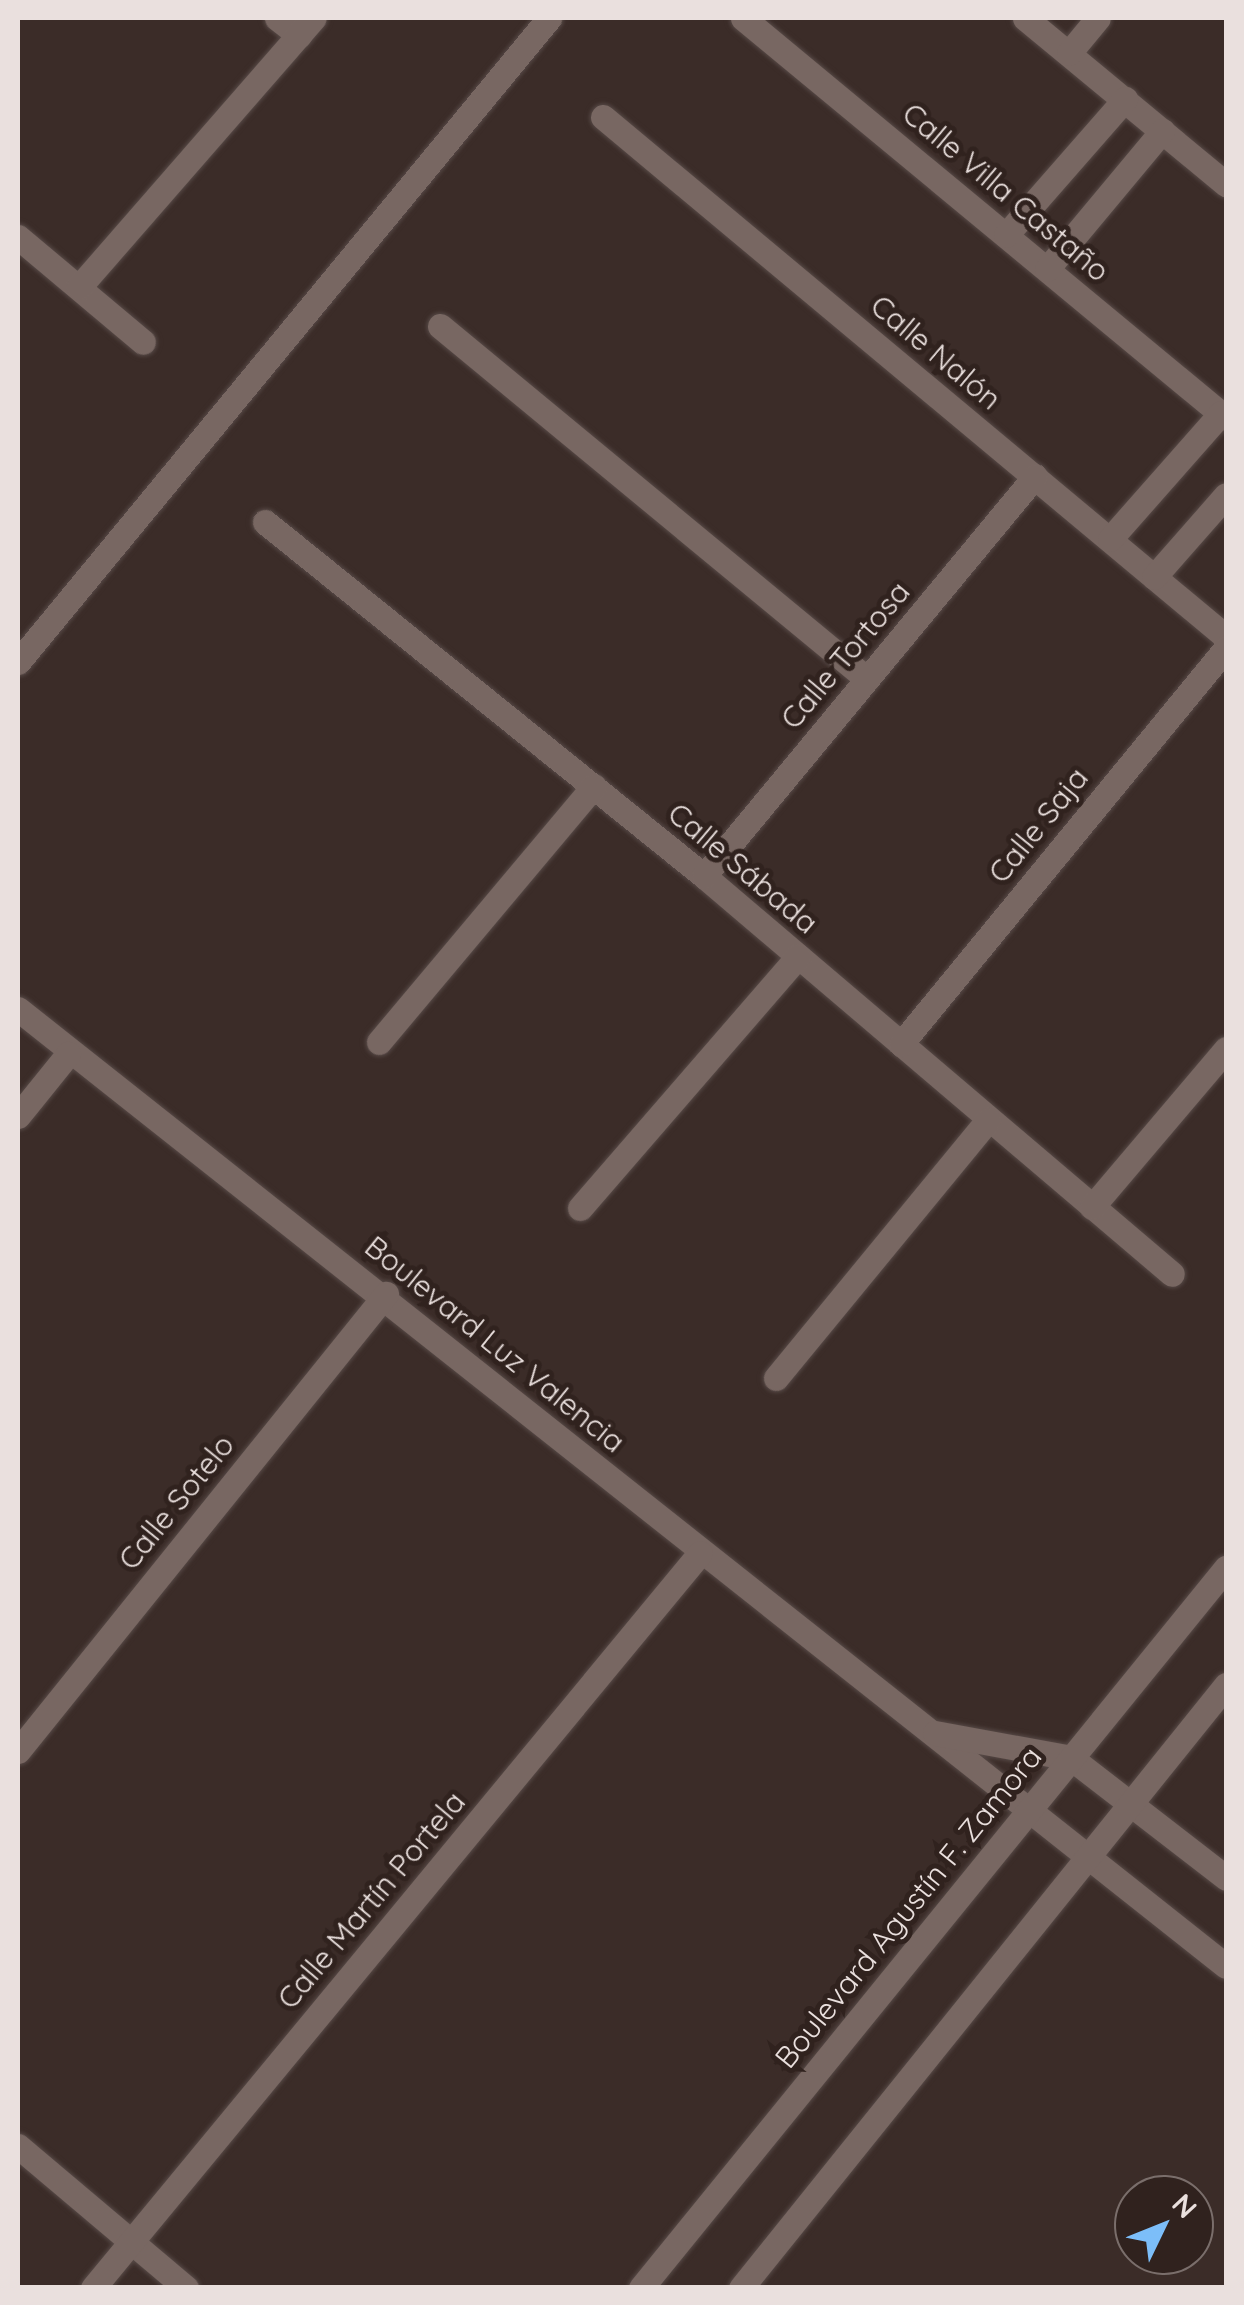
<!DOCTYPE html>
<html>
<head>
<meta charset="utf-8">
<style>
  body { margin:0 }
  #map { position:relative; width:1244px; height:2305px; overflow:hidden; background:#3b2c28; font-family:Quicksand,sans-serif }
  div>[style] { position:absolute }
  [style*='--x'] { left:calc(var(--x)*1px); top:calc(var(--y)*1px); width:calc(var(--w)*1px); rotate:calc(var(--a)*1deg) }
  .roads { filter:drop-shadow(0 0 2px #564946) drop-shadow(0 0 2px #564946) }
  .minor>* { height:25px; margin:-12.5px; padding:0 12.5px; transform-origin:12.5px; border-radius:12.5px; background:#786762 }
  span { translate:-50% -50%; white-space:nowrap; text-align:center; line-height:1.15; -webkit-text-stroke:10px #30221e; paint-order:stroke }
  .street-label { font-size:30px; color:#eae0de }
  .frame { position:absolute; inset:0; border:20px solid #eae0de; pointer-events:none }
  .north { position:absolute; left:1114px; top:2175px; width:100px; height:100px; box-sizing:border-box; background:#30221e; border:2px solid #7a6e6b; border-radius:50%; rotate:47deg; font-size:28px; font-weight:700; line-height:40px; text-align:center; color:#eae0de }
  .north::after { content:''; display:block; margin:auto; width:35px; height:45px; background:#7cbef9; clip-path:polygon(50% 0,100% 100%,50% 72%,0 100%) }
</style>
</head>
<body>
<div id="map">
  <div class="roads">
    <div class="minor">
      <div style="--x:277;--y:18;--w:28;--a:38"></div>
      <div style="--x:743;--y:18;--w:627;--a:39.63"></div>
      <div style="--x:1025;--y:18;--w:261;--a:39.6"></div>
      <div style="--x:1069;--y:53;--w:45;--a:-50.4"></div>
      <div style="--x:603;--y:117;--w:811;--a:39.85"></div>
      <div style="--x:1006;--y:235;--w:181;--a:-48.8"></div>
      <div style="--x:18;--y:237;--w:163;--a:40"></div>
      <div style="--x:1047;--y:269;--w:180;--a:-50.2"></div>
      <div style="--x:79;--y:287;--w:357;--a:-48.9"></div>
      <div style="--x:440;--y:326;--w:554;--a:39.58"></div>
      <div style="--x:265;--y:522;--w:564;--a:38.88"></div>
      <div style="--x:704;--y:876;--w:614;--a:40.38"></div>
      <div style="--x:1110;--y:539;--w:168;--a:-48.6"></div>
      <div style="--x:1154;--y:577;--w:109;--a:-48.7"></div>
      <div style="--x:18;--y:662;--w:835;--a:-50.49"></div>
      <div style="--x:704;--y:876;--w:519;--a:-50.39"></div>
      <div style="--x:18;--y:1009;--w:1541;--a:38.39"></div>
      <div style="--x:379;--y:1042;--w:334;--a:-50"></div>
      <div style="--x:901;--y:1044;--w:512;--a:-50.62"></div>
      <div style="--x:18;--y:1116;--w:80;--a:-51.1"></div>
      <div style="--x:1092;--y:1207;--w:207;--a:-49.7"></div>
      <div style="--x:580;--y:1208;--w:333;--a:-49.1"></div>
      <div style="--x:776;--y:1378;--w:334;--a:-50.6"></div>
      <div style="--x:935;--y:1733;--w:138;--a:10.4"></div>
      <div style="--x:1071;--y:1758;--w:196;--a:37.7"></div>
      <div style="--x:18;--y:1751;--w:587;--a:-51.16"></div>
      <div style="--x:18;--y:2146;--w:220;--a:40.2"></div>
      <div style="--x:93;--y:2288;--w:953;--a:-50.45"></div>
      <div style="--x:641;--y:2288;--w:928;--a:-50.91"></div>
      <div style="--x:741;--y:2288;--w:774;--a:-51.19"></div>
    </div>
  </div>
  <div class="street-label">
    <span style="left:1006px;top:192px;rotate:40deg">Calle Villa Castaño</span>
    <span style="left:936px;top:352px;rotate:40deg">Calle Nalón</span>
    <span style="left:845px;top:655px;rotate:-50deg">Calle Tortosa</span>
    <span style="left:1038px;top:825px;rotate:-51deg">Calle Saja</span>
    <span style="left:743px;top:868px;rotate:40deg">Calle Sábada</span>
    <span style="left:495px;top:1344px;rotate:39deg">Boulevard Luz Valencia</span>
    <span style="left:176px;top:1502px;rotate:-51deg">Calle Sotelo</span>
    <span style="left:371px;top:1900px;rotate:-50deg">Calle Martín Portela</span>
    <span style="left:908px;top:1907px;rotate:-51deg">Boulevard Agustín F. Zamora</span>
  </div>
  <div class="frame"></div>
  <div class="north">N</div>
</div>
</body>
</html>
